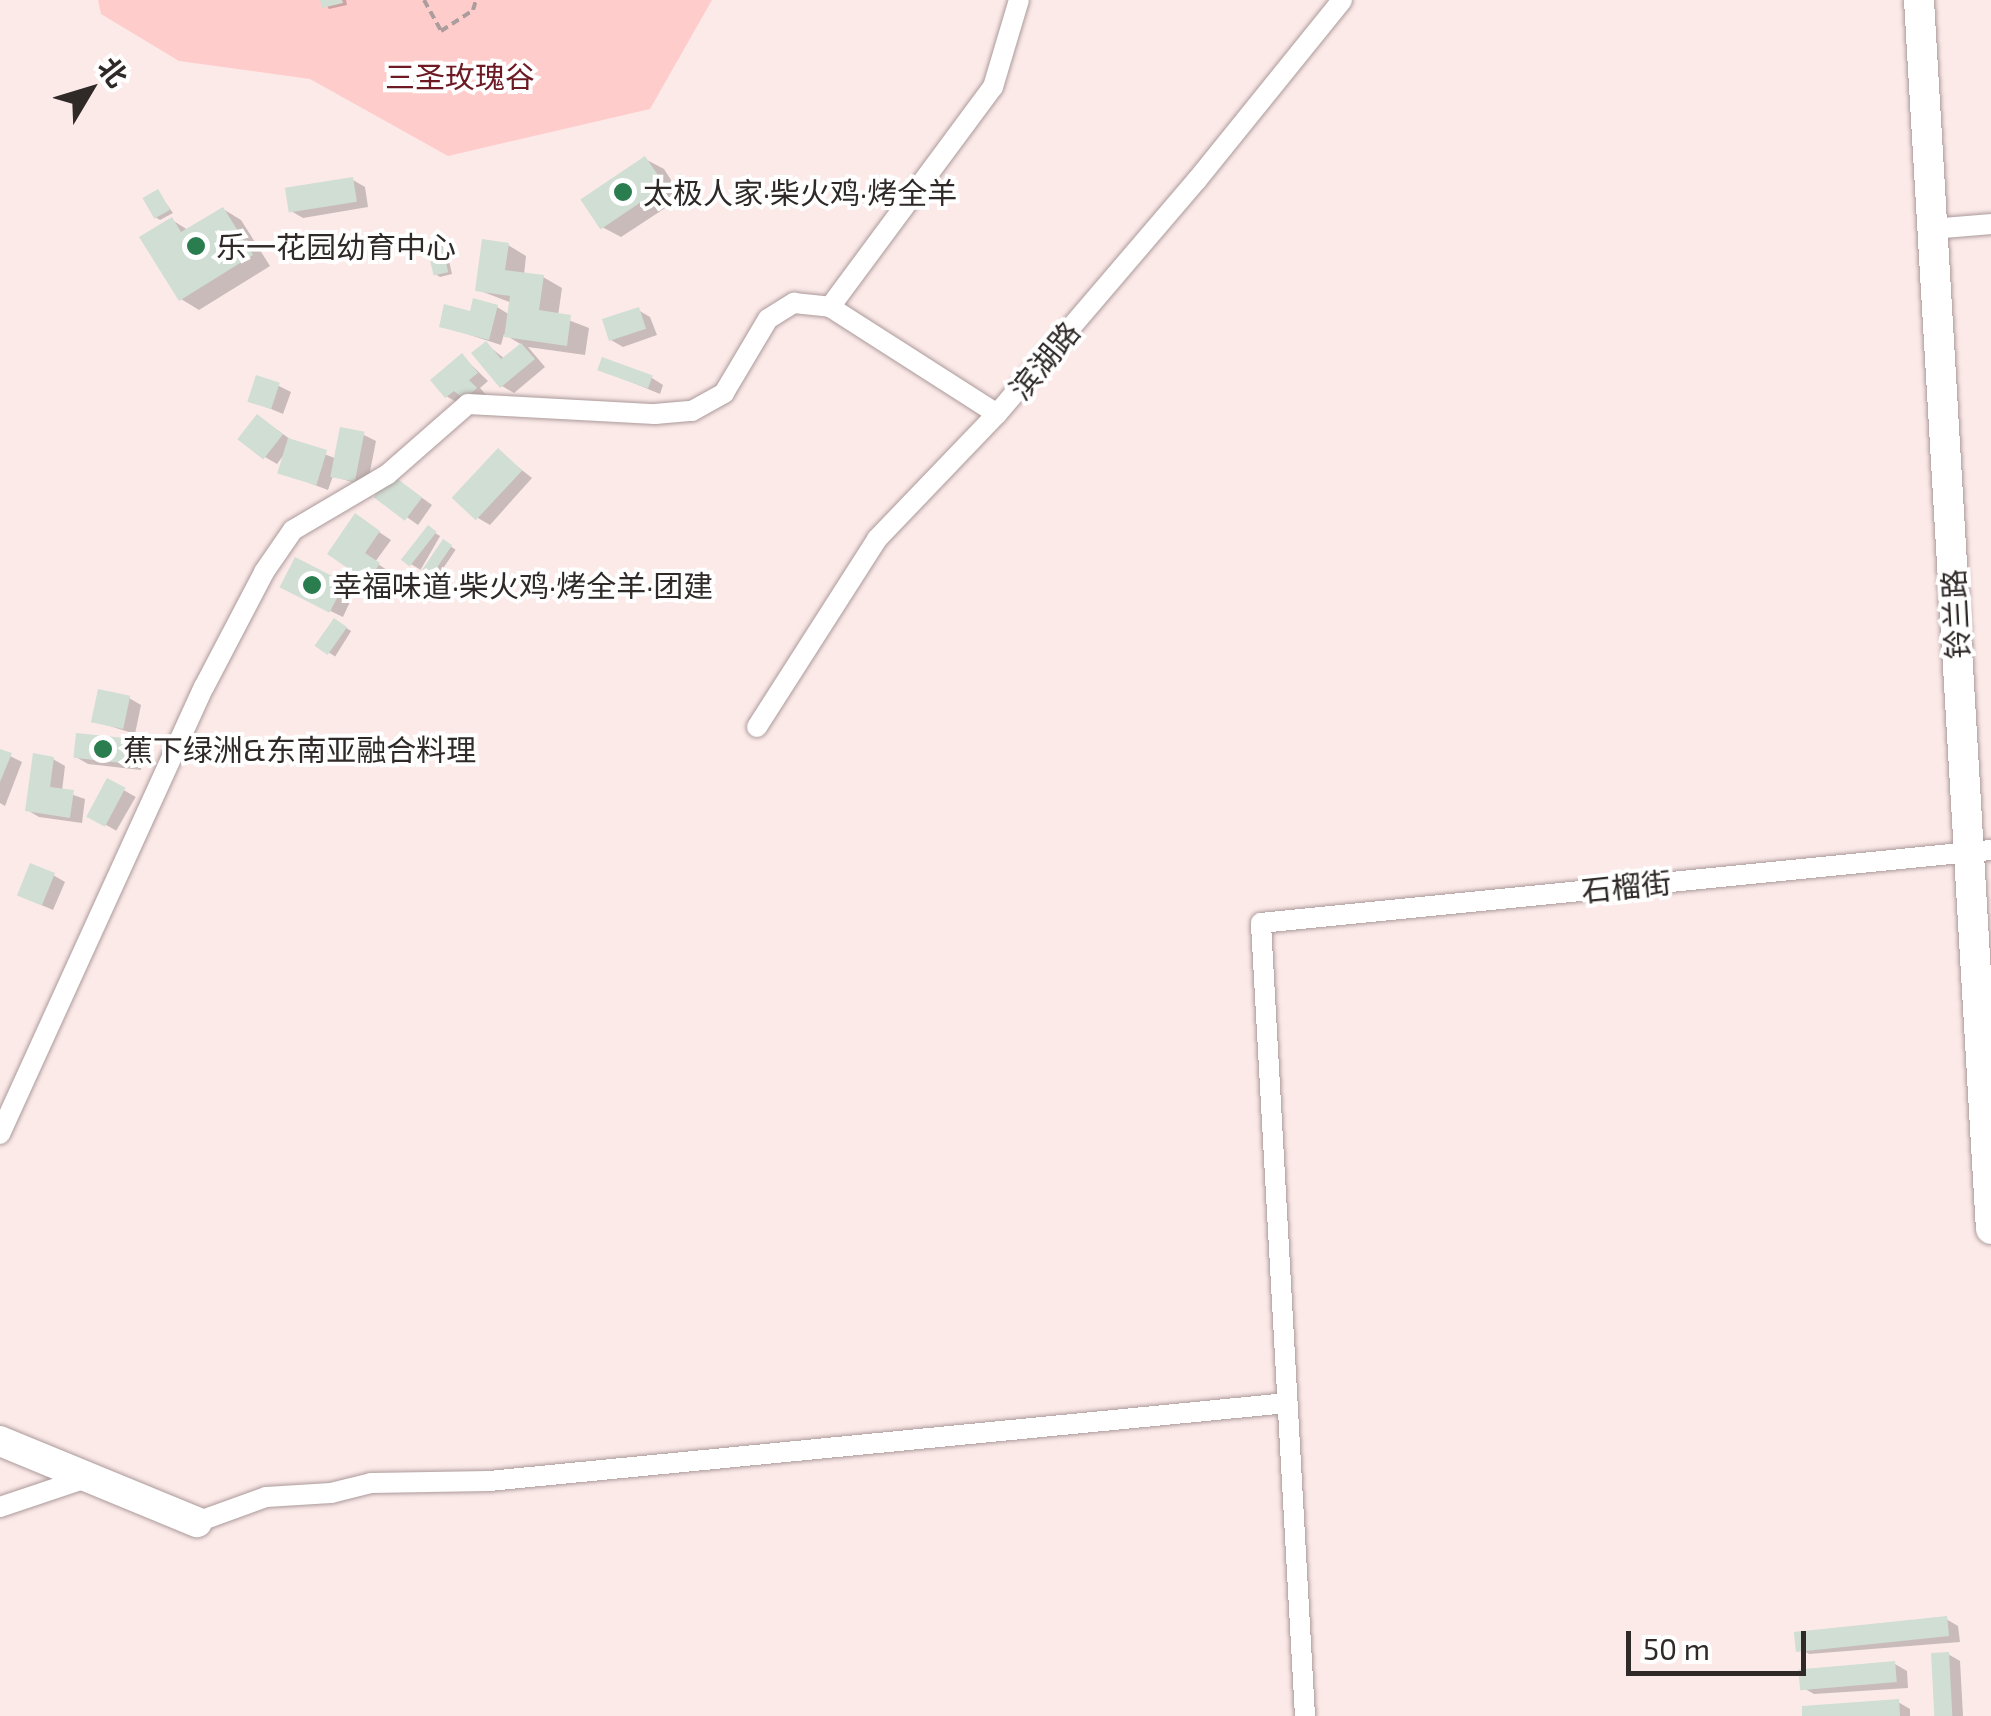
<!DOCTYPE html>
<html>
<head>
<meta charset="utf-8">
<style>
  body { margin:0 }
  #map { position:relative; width:1991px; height:1716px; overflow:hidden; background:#fceae9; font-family:"Exo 2","Noto Sans SC",sans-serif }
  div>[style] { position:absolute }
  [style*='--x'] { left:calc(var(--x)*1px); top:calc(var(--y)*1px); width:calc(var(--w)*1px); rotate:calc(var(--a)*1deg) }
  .green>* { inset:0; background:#fcc }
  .shadow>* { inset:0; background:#0003; transform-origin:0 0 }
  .building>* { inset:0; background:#d0ded4; transform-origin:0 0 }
  .path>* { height:4px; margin-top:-2px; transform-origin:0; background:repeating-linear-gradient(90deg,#aa9d9c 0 8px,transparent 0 13px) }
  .roads { filter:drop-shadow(0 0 2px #ab9a9a) drop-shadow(0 0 2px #ab9a9a) }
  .street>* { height:20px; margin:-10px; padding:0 10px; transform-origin:10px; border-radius:10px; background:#fff }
  .secondary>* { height:30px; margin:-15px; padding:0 15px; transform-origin:15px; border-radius:15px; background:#fff }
  .dots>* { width:28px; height:28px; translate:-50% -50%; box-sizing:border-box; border:5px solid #fff; border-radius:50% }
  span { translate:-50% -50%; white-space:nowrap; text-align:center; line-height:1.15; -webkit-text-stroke:8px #fff; paint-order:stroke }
  .park-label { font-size:30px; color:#6e1a24 }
  .poi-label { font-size:30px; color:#2f2928 }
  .left { translate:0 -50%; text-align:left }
  .street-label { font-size:30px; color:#2f2928 }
  .north { position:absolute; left:40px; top:40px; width:100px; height:100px; -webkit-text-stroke:8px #fff; paint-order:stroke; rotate:52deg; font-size:28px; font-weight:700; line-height:40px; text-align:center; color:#2f2928 }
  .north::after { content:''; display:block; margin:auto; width:35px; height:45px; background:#2f2928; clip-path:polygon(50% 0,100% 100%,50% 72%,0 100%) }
  .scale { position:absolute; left:1626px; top:1631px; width:180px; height:45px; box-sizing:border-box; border:5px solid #2f2928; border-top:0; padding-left:12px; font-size:30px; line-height:35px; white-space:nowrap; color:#2f2928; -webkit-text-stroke:8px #fff; paint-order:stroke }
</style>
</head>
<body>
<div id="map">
  <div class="green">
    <div style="clip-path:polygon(98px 0,712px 0,650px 109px,448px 156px,310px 79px,179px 61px,101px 14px)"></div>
  </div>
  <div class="shadow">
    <div style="clip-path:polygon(323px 0,346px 0,347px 5px,329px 9px)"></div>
    <div style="clip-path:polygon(645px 159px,664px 169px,682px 197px,621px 237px,602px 227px)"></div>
    <div style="clip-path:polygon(353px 180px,365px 187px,368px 207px,303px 218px,291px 211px)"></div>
    <div style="clip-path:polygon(158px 192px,173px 213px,160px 220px,155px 217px)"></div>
    <div style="clip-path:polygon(223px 209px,241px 220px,270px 266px,199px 310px,181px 299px,172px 220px,188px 230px)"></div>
    <div style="clip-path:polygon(441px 244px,446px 247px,452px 274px,440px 277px,435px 274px)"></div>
    <div style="clip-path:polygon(508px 245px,526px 256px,524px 275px,543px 277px,562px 288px,558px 316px,589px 328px,585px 355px,528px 347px,545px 367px,514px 393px,502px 386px,486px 344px,505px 359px,522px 345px,504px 334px,501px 345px,442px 326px,497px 307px,510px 315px,512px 303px,478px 290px)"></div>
    <div style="clip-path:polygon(638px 310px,650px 317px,657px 335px,623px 347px,611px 340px)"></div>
    <div style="clip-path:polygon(462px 356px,488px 381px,480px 388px,487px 396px,458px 403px,446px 396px)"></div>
    <div style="clip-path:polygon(600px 369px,652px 378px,663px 385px,660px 394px)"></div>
    <div style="clip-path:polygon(279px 386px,291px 392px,283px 414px,250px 400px)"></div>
    <div style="clip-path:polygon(269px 424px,294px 442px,337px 459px,364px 435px,376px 441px,367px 487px,333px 476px,328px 490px,280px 472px,285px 453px,277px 464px,265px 457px)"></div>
    <div style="clip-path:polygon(498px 451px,532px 478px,490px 525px,478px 518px)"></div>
    <div style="clip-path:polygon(403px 484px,432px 505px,418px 525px,377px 496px)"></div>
    <div style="clip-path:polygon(367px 524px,391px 540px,375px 562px,390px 572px,381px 586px,331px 553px)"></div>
    <div style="left:428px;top:529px;width:14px;height:39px;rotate:30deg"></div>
    <div style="left:444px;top:542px;width:14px;height:39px;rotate:34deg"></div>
    <div style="clip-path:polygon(343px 584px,355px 591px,343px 617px,295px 594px)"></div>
    <div style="left:335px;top:621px;width:19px;height:30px;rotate:32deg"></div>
    <div style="clip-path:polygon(129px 698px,141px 705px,135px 734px,94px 721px)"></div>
    <div style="clip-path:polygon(131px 742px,143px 749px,141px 770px,88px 764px,76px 757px)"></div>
    <div style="clip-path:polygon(0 751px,22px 762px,5px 806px,0 803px)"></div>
    <div style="clip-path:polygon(53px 759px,65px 766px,62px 791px,85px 799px,82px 823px,39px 817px,27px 810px)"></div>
    <div style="left:108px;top:781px;width:32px;height:39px;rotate:30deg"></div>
    <div style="clip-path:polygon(53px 875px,65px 882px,53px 910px,32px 901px)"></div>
    <div style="clip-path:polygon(1946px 1619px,1958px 1626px,1960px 1642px,1809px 1654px,1797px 1647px)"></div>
    <div style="clip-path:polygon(1948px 1654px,1960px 1661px,1963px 1716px,1937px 1716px)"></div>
    <div style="clip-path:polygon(1895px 1664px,1907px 1671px,1908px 1688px,1814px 1694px,1802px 1687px)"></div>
    <div style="clip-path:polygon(1898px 1702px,1910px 1709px,1910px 1716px,1805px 1716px)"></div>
  </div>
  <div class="building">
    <div style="clip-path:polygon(320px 0,342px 0,343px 3px,322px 8px)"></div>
    <div style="left:645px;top:156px;width:36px;height:78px;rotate:56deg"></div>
    <div style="left:353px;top:177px;width:25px;height:69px;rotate:81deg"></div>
    <div style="left:158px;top:189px;width:24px;height:18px;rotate:60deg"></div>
    <div style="clip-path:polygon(223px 207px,253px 255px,179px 301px,139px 237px,172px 217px,181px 232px)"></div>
    <div style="clip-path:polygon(482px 239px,509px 243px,505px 270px,544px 275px,539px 310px,571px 315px,567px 346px,504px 337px,510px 296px,475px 291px)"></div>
    <div style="left:441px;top:241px;width:32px;height:15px;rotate:77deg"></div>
    <div style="clip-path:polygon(473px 298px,498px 305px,489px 340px,439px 327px,444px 304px,470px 311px)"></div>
    <div style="left:639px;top:307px;width:23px;height:39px;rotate:72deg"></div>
    <div style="clip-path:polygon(486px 341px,501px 359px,521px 343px,535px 359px,500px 388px,471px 353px)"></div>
    <div style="clip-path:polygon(462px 353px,478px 373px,469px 380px,477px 388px,464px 399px,454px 391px,445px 398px,430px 380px)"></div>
    <div style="left:602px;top:357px;width:54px;height:14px;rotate:20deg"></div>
    <div style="left:256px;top:375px;width:25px;height:28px;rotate:18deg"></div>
    <div style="left:257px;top:414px;width:33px;height:32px;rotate:38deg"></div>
    <div style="left:340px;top:427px;width:25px;height:51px;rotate:11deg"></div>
    <div style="left:288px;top:438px;width:41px;height:37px;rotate:17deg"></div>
    <div style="left:498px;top:448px;width:33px;height:68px;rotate:43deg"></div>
    <div style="left:391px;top:474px;width:39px;height:29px;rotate:37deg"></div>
    <div style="clip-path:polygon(355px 513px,380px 531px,365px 553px,380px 563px,368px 582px,327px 554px)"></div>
    <div style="left:428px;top:525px;width:11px;height:44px;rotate:38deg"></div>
    <div style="left:443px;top:539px;width:11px;height:44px;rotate:34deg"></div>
    <div style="left:295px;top:557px;width:56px;height:34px;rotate:27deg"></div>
    <div style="left:334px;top:618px;width:16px;height:34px;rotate:35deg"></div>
    <div style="left:98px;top:689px;width:33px;height:34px;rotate:12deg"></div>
    <div style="left:76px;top:733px;width:56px;height:25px;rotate:6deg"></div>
    <div style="clip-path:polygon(0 749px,12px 753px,0 782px)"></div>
    <div style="clip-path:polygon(33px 753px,54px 757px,50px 787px,74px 790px,70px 818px,25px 811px)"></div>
    <div style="left:107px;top:778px;width:21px;height:44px;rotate:28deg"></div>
    <div style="left:30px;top:863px;width:27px;height:35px;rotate:22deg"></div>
    <div style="left:1947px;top:1616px;width:20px;height:154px;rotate:84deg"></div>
    <div style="left:1949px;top:1652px;width:64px;height:18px;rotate:87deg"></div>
    <div style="left:1895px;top:1661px;width:21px;height:97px;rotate:85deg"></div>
    <div style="clip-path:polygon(1899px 1699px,1900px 1716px,1802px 1716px,1802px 1706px)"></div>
  </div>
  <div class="path">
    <div style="--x:424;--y:0;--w:35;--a:61"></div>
    <div style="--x:441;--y:31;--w:38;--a:-33"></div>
    <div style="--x:473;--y:10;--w:10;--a:-73"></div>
  </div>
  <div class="roads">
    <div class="street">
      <div style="--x:1932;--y:229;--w:59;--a:-4.8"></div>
      <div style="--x:830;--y:307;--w:198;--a:32.6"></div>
      <div style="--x:757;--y:727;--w:223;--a:-57.4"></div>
      <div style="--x:877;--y:539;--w:173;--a:-46.2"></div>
      <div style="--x:997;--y:414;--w:308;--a:-49.5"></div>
      <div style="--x:1197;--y:180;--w:231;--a:-51.1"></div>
      <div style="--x:0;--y:1134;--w:491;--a:-65.5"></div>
      <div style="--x:204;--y:687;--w:130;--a:-62.4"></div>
      <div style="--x:264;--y:572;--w:51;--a:-55.4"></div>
      <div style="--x:293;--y:530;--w:110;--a:-30.5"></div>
      <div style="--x:388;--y:474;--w:106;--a:-41.2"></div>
      <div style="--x:468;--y:404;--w:187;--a:3.1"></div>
      <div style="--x:655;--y:414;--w:37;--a:-5"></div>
      <div style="--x:692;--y:411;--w:37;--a:-29"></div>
      <div style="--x:724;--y:393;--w:86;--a:-59.3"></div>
      <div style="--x:768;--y:319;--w:31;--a:-32"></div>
      <div style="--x:794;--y:303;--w:36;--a:6"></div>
      <div style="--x:830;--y:307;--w:274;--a:-53.5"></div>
      <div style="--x:993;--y:87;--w:91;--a:-73.4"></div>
      <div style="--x:0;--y:1507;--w:88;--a:-18.6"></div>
      <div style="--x:197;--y:1522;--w:73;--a:-19.9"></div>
      <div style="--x:266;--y:1497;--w:65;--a:-3.5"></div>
      <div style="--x:331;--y:1493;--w:41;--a:-14"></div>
      <div style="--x:371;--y:1483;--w:118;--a:-1"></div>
      <div style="--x:489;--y:1481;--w:802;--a:-5.58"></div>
      <div style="--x:1305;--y:1716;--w:794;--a:-93.18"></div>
      <div style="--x:1261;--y:923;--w:734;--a:-5.71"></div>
    </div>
    <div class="secondary">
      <div style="--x:1919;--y:0;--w:1231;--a:86.65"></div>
      <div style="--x:0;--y:1441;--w:213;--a:22.4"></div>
    </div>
  </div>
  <div class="dots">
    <div style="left:623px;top:192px;background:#2a7d4f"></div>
    <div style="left:196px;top:246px;background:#2a7d4f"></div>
    <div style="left:312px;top:585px;background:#2a7d4f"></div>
    <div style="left:103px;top:749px;background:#2a7d4f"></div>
  </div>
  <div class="park-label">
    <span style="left:460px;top:76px">三圣玫瑰谷</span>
  </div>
  <div class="poi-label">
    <span class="left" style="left:643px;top:192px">太极人家·柴火鸡·烤全羊</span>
    <span class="left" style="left:216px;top:246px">乐一花园幼育中心</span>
    <span class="left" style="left:332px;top:585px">幸福味道·柴火鸡·烤全羊·团建</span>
    <span class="left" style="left:123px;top:749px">蕉下绿洲&amp;东南亚融合料理</span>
  </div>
  <div class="street-label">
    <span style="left:1044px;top:360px;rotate:-50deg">滨湖路</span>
    <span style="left:1955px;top:614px;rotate:-93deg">铃兰路</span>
    <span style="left:1626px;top:886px;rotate:-6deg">石榴街</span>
  </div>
  <div class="north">北</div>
  <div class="scale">50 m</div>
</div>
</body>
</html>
